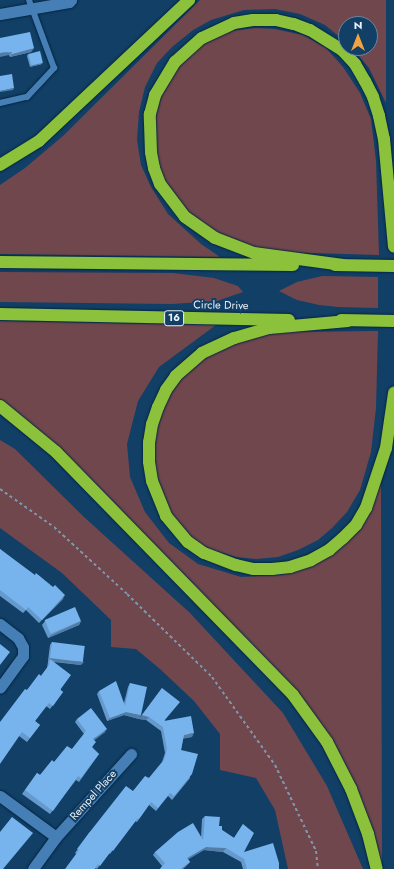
<!DOCTYPE html>
<html>
<head>
<meta charset="utf-8">
<style>
  body { margin:0 }
  #map { position:relative; width:394px; height:869px; overflow:hidden; background:#113f66; font-family:Jost,sans-serif }
  div>[style] { position:absolute }
  [style*='--x'] { left:calc(var(--x)*1px); top:calc(var(--y)*1px); width:calc(var(--w)*1px); rotate:calc(var(--a)*1deg) }
  .green>* { inset:0; background:#71474e }
  .path>* { height:2px; margin-top:-1px; transform-origin:0; background:repeating-linear-gradient(90deg,#7d97ae 0 3px,transparent 0 6px) }
  .roads { filter:drop-shadow(0 0 1px #052540) drop-shadow(0 0 1px #052540) }
  .service>* { height:6px; margin:-3px; padding:0 3px; transform-origin:3px; border-radius:3px; background:#457fb6 }
  .minor>* { height:11px; margin:-5.5px; padding:0 5.5px; transform-origin:5.5px; border-radius:5.5px; background:#457fb6 }
  .motorway>* { height:12px; margin:-6px; padding:0 6px; transform-origin:6px; border-radius:6px; background:#8cc13c }
  .wall>* { inset:0; background:#669acc }
  .shaded-wall>* { inset:0; background:#537da6 }
  .building>* { inset:0; background:#77b3ed; transform-origin:0 0 }
  span { translate:-50% -50%; white-space:nowrap; text-align:center; line-height:1.15; -webkit-text-stroke:4px #113f66; paint-order:stroke }
  .shield-label span { padding:1px 3px; background:#113f66; border:1px solid; border-radius:3px; -webkit-text-stroke-width:0 }
  .shield-label { font-size:10px; color:#ecf2f8; font-weight:700 }
  .street-label { font-size:11px; color:#ecf2f8 }
  .north { position:absolute; left:338px; top:16px; width:40px; height:40px; box-sizing:border-box; background:#113f66; border:1px solid #6987a0; border-radius:50%; rotate:0deg; font-size:11px; font-weight:700; line-height:16px; text-align:center; color:#ecf2f8 }
  .north::after { content:''; display:block; margin:auto; width:14px; height:18px; background:#f3a442; clip-path:polygon(50% 0,100% 100%,50% 72%,0 100%) }
</style>
</head>
<body>
<div id="map">
  <div class="green">
    <div style="clip-path:polygon(200px 0,386px 0,386px 103px,369px 68px,352px 48px,370px 48px,370px 24px,346px 24px,346px 42px,325px 25px,300px 14px,275px 9px,244px 10px,211px 20px,193px 30px,172px 47px,157px 63px,145px 87px,139px 112px,137px 140px,141px 165px,151px 187px,168px 214px,201px 244px,220px 257px,0 254px,0 185px,25px 168px,63px 136px)"></div>
    <div style="clip-path:polygon(255px 28px,275px 29px,303px 35px,326px 48px,343px 67px,360px 93px,371px 119px,376px 161px,379px 255px,277px 252px,244px 246px,212px 232px,191px 215px,165px 184px,156px 162px,153px 128px,158px 98px,179px 63px,197px 46px,230px 31px)"></div>
    <div style="clip-path:polygon(0 272px,173px 273px,214px 278px,238px 286px,243px 292px,217px 301px,172px 304px,0 302px)"></div>
    <div style="clip-path:polygon(322px 276px,378px 277px,378px 308px,338px 307px,319px 305px,297px 300px,279px 291px,297px 282px)"></div>
    <div style="clip-path:polygon(0 321px,216px 325px,159px 367px,138px 401px,127px 444px,130px 477px,145px 512px,169px 543px,198px 564px,241px 577px,282px 575px,318px 562px,354px 532px,381px 485px,382px 869px,325px 734px,41px 432px,0 399px)"></div>
    <div style="clip-path:polygon(378px 331px,376px 408px,371px 452px,360px 490px,347px 512px,332px 528px,318px 540px,298px 550px,278px 557px,256px 559px,236px 557px,210px 549px,192px 539px,177px 524px,153px 479px,155px 422px,177px 378px,201px 356px,249px 335px,289px 332px)"></div>
    <div style="clip-path:polygon(0 440px,15px 449px,84px 517px,190px 613px,283px 713px,327px 786px,363px 869px,288px 869px,275px 810px,256px 778px,220px 770px,220px 734px,194px 701px,160px 669px,136px 649px,111px 647px,111px 620px,62px 573px,0 528px)"></div>
  </div>
  <div class="path">
    <div style="--x:0;--y:489;--w:66;--a:35.1"></div>
    <div style="--x:54;--y:527;--w:99;--a:42.5"></div>
    <div style="--x:127;--y:594;--w:119;--a:44.3"></div>
    <div style="--x:212;--y:677;--w:108;--a:54.4"></div>
    <div style="--x:275;--y:765;--w:95;--a:64.5"></div>
    <div style="--x:316;--y:851;--w:18;--a:84"></div>
  </div>
  <div class="roads">
    <div class="service">
      <div style="--x:0;--y:103;--w:28;--a:-13"></div>
      <div style="--x:27;--y:97;--w:40;--a:-47"></div>
      <div style="--x:54;--y:68;--w:72;--a:-110.2"></div>
    </div>
    <div class="minor">
      <div style="--x:0;--y:14;--w:70;--a:-9.9"></div>
      <div style="--x:69;--y:2;--w:3;--a:-45"></div>
      <div style="--x:0;--y:624;--w:23;--a:38"></div>
      <div style="--x:18;--y:638;--w:10;--a:61"></div>
      <div style="--x:23;--y:647;--w:9;--a:90"></div>
      <div style="--x:23;--y:656;--w:39;--a:126"></div>
      <div style="--x:0;--y:796;--w:69;--a:36.2"></div>
      <div style="--x:56;--y:837;--w:39;--a:126"></div>
      <div style="--x:56;--y:837;--w:112;--a:-47.9"></div>
    </div>
    <div class="motorway">
      <div style="--x:0;--y:165;--w:46;--a:-31.6"></div>
      <div style="--x:39;--y:141;--w:206;--a:-43.2"></div>
      <div style="--x:0;--y:262;--w:293;--a:0.6"></div>
      <div style="--x:335;--y:265;--w:59;--a:1"></div>
      <div style="--x:343;--y:265;--w:90;--a:-172.3"></div>
      <div style="--x:254;--y:253;--w:42;--a:-159"></div>
      <div style="--x:215;--y:238;--w:37;--a:-145"></div>
      <div style="--x:185;--y:217;--w:41;--a:-127.1"></div>
      <div style="--x:160;--y:184;--w:17;--a:-111"></div>
      <div style="--x:154;--y:168;--w:16;--a:-101"></div>
      <div style="--x:151;--y:152;--w:38;--a:-92"></div>
      <div style="--x:150;--y:114;--w:20;--a:-75"></div>
      <div style="--x:155;--y:95;--w:39;--a:-59"></div>
      <div style="--x:175;--y:62;--w:36;--a:-42"></div>
      <div style="--x:202;--y:38;--w:35;--a:-25"></div>
      <div style="--x:234;--y:23;--w:19;--a:-9"></div>
      <div style="--x:253;--y:20;--w:23;--a:0"></div>
      <div style="--x:276;--y:20;--w:18;--a:13"></div>
      <div style="--x:294;--y:24;--w:17;--a:21"></div>
      <div style="--x:310;--y:30;--w:38;--a:32"></div>
      <div style="--x:342;--y:50;--w:19;--a:47"></div>
      <div style="--x:355;--y:64;--w:20;--a:60"></div>
      <div style="--x:365;--y:81;--w:18;--a:63"></div>
      <div style="--x:373;--y:97;--w:20;--a:72"></div>
      <div style="--x:379;--y:116;--w:24;--a:78"></div>
      <div style="--x:384;--y:139;--w:108;--a:84.7"></div>
      <div style="--x:0;--y:314;--w:289;--a:1.2"></div>
      <div style="--x:341;--y:320;--w:53;--a:1.1"></div>
      <div style="--x:348;--y:321;--w:79;--a:174.9"></div>
      <div style="--x:269;--y:328;--w:36;--a:164"></div>
      <div style="--x:234;--y:338;--w:35;--a:155"></div>
      <div style="--x:202;--y:353;--w:35;--a:139"></div>
      <div style="--x:176;--y:376;--w:17;--a:126"></div>
      <div style="--x:166;--y:390;--w:19;--a:115"></div>
      <div style="--x:158;--y:407;--w:18;--a:109"></div>
      <div style="--x:152;--y:424;--w:18;--a:99"></div>
      <div style="--x:149;--y:442;--w:20;--a:90"></div>
      <div style="--x:149;--y:462;--w:19;--a:81"></div>
      <div style="--x:152;--y:481;--w:38;--a:68"></div>
      <div style="--x:166;--y:516;--w:34;--a:50"></div>
      <div style="--x:188;--y:542;--w:19;--a:35"></div>
      <div style="--x:204;--y:553;--w:34;--a:21"></div>
      <div style="--x:236;--y:565;--w:18;--a:13"></div>
      <div style="--x:254;--y:569;--w:18;--a:0"></div>
      <div style="--x:272;--y:569;--w:18;--a:-6"></div>
      <div style="--x:290;--y:567;--w:22;--a:-18"></div>
      <div style="--x:311;--y:560;--w:21;--a:-29"></div>
      <div style="--x:329;--y:550;--w:18;--a:-41"></div>
      <div style="--x:343;--y:538;--w:18;--a:-45"></div>
      <div style="--x:356;--y:525;--w:20;--a:-60"></div>
      <div style="--x:366;--y:508;--w:63;--a:-71.6"></div>
      <div style="--x:386;--y:448;--w:56;--a:-81.7"></div>
      <div style="--x:0;--y:406;--w:72;--a:39.4"></div>
      <div style="--x:56;--y:452;--w:339;--a:45.7"></div>
      <div style="--x:293;--y:695;--w:58;--a:54.1"></div>
      <div style="--x:327;--y:742;--w:53;--a:62.9"></div>
      <div style="--x:351;--y:789;--w:48;--a:69.3"></div>
      <div style="--x:368;--y:834;--w:36;--a:76"></div>
    </div>
  </div>
  <div class="wall">
    <div style="clip-path:polygon(0 38px,34px 48px,31px 52px,10px 57px)"></div>
    <div style="clip-path:polygon(28px 54px,42px 64px,30px 67px,27px 56px)"></div>
    <div style="clip-path:polygon(0 549px,63px 599px,39px 623px,26px 610px,23px 613px,0 596px)"></div>
    <div style="clip-path:polygon(45px 621px,81px 621px,79px 625px,48px 638px,42px 625px)"></div>
    <div style="clip-path:polygon(52px 642px,81px 665px,54px 662px,61px 690px,63px 692px,50px 709px,46px 706px,35px 721px,40px 725px,27px 742px,19px 736px,27px 690px,41px 676px,47px 668px,48px 662px,48px 661px,50px 645px)"></div>
    <div style="clip-path:polygon(130px 683px,141px 715px,139px 719px,124px 715px,107px 721px,97px 694px,99px 691px,124px 703px,128px 687px)"></div>
    <div style="clip-path:polygon(162px 688px,165px 721px,192px 737px,183px 738px,181px 750px,190px 778px,172px 800px,168px 796px,156px 811px,149px 805px,137px 822px,135px 821px,110px 854px,109px 853px,97px 869px,75px 853px,89px 833px,133px 791px,149px 778px,162px 762px,165px 753px,161px 731px,146px 720px,139px 719px)"></div>
    <div style="clip-path:polygon(77px 719px,105px 732px,94px 740px,92px 748px,99px 754px,79px 782px,76px 780px,50px 814px,22px 794px,37px 773px,40px 775px,54px 762px,72px 749px,84px 734px,75px 722px)"></div>
    <div style="clip-path:polygon(205px 816px,219px 826px,222px 830px,234px 838px,243px 824px,244px 852px,279px 869px,243px 869px,241px 862px,223px 852px,204px 850px,188px 859px,190px 862px,183px 869px,160px 869px,162px 866px,153px 855px,155px 852px,201px 837px,202px 819px)"></div>
  </div>
  <div class="shaded-wall">
    <div style="clip-path:polygon(34px 48px,31px 52px,10px 57px,12px 54px)"></div>
    <div style="clip-path:polygon(12px 52px,9px 55px,0 57px,0 53px)"></div>
    <div style="clip-path:polygon(43px 63px,42px 64px,30px 67px,31px 65px)"></div>
    <div style="clip-path:polygon(14px 88px,13px 90px,0 92px,0 91px)"></div>
    <div style="clip-path:polygon(65px 595px,63px 599px,39px 623px,42px 620px)"></div>
    <div style="clip-path:polygon(81px 621px,79px 625px,48px 638px,51px 635px)"></div>
    <div style="clip-path:polygon(50px 658px,84px 662px,81px 665px,50px 661px,50px 659px,48px 661px)"></div>
    <div style="clip-path:polygon(126px 712px,141px 715px,139px 719px,124px 715px,107px 721px,110px 718px)"></div>
    <div style="clip-path:polygon(142px 715px,149px 717px,146px 720px,139px 719px)"></div>
    <div style="clip-path:polygon(107px 729px,105px 732px,91px 743px,93px 739px)"></div>
    <div style="clip-path:polygon(194px 733px,192px 737px,182px 739px,184px 735px)"></div>
    <div style="clip-path:polygon(206px 847px,226px 848px,223px 852px,204px 850px,184px 862px,187px 858px)"></div>
    <div style="clip-path:polygon(190px 862px,183px 869px,181px 869px)"></div>
  </div>
  <div class="building">
    <div style="clip-path:polygon(30px 32px,34px 48px,12px 54px,12px 52px,0 53px,0 38px)"></div>
    <div style="left:40px;top:51px;width:12px;height:12px;rotate:76deg"></div>
    <div style="clip-path:polygon(12px 74px,14px 88px,0 91px,0 76px)"></div>
    <div style="clip-path:polygon(0 549px,35px 575px,36px 573px,53px 587px,55px 585px,65px 595px,42px 620px,28px 607px,26px 610px,0 590px)"></div>
    <div style="left:75px;top:607px;width:15px;height:33px;rotate:67deg"></div>
    <div style="left:52px;top:642px;width:33px;height:16px;rotate:7deg"></div>
    <div style="clip-path:polygon(0 644px,10px 652px,0 665px)"></div>
    <div style="clip-path:polygon(50px 659px,71px 675px,60px 690px,63px 692px,53px 706px,49px 703px,35px 721px,40px 725px,30px 738px,22px 732px,0 764px,0 722px,25px 689px,27px 690px,39px 674px,41px 676px,49px 665px)"></div>
    <div style="clip-path:polygon(116px 681px,125px 706px,130px 683px,147px 687px,141px 715px,126px 712px,110px 718px,99px 691px)"></div>
    <div style="clip-path:polygon(162px 688px,180px 702px,164px 721px,191px 716px,194px 733px,184px 735px,181px 750px,198px 754px,192px 774px,174px 796px,170px 793px,158px 808px,151px 802px,139px 819px,138px 818px,113px 851px,112px 850px,100px 866px,98px 864px,95px 869px,65px 869px,79px 850px,77px 849px,89px 833px,126px 786px,133px 791px,145px 776px,149px 778px,164px 760px,167px 749px,163px 727px,149px 717px,142px 715px)"></div>
    <div style="clip-path:polygon(91px 708px,107px 729px,93px 739px,96px 742px,92px 747px,99px 754px,81px 778px,78px 776px,53px 811px,25px 790px,37px 773px,40px 775px,52px 760px,54px 762px,67px 746px,72px 749px,86px 731px,77px 719px)"></div>
    <div style="clip-path:polygon(205px 816px,220px 817px,219px 826px,222px 826px,222px 830px,234px 838px,243px 824px,254px 833px,244px 852px,273px 843px,279px 863px,279px 869px,247px 869px,244px 859px,226px 848px,206px 847px,187px 858px,190px 862px,181px 869px,160px 869px,165px 863px,155px 852px,178px 832px,193px 823px,203px 840px)"></div>
    <div style="clip-path:polygon(12px 817px,33px 833px,3px 869px,0 869px,0 832px)"></div>
  </div>
  <div class="shield-label">
    <span style="left:174px;top:318px">16</span>
  </div>
  <div class="street-label">
    <span style="left:221px;top:305px;rotate:1deg">Circle Drive</span>
    <span style="left:93px;top:795px;rotate:-48deg">Rempel Place</span>
  </div>
  <div class="north">N</div>
</div>
</body>
</html>
